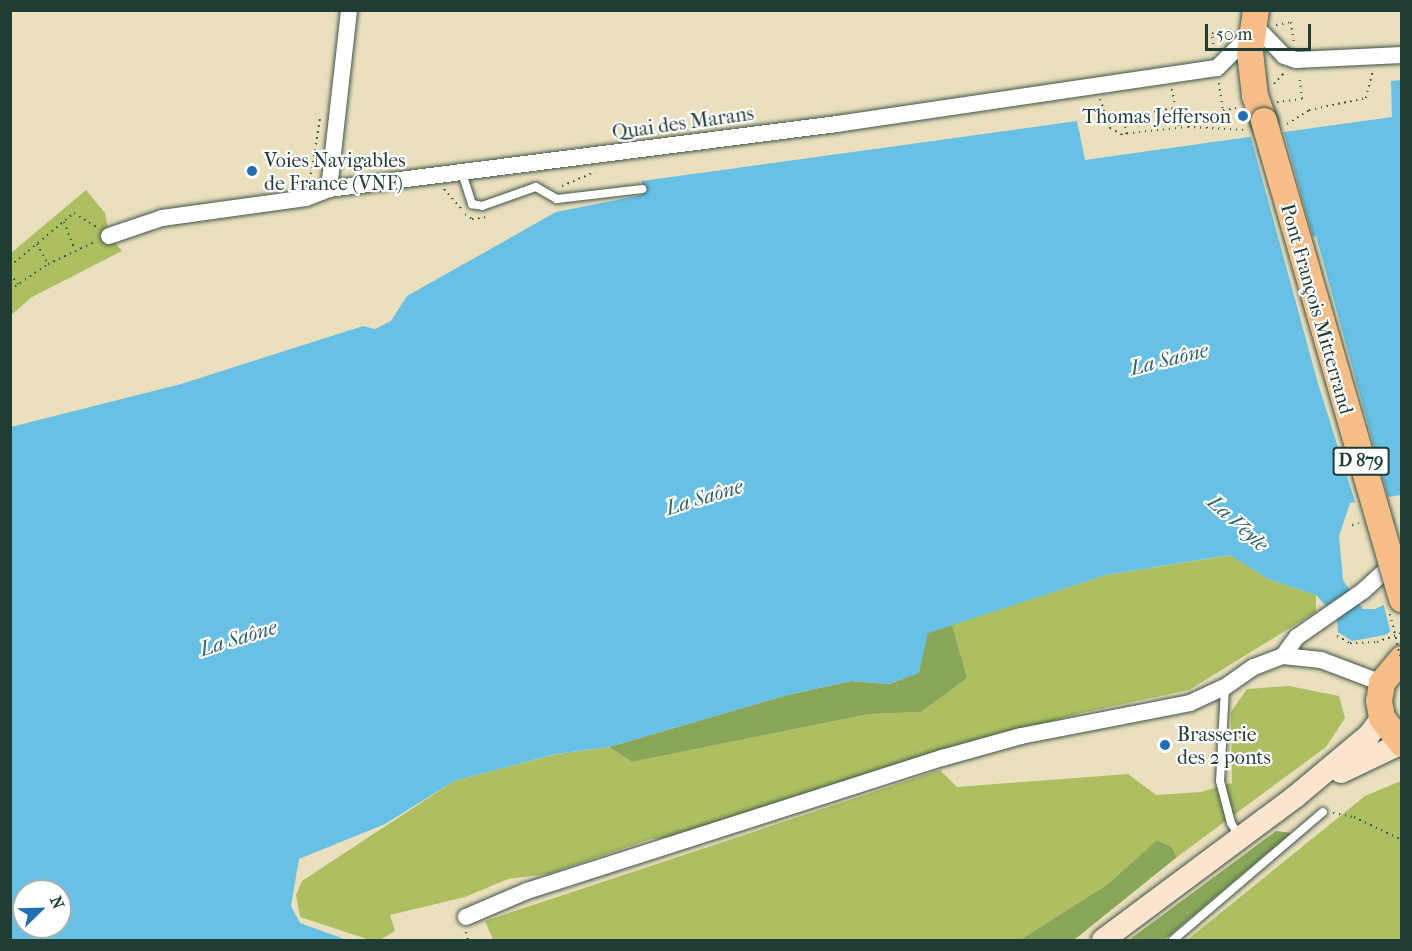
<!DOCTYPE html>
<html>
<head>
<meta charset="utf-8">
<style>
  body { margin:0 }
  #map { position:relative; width:1412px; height:951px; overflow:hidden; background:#eae0bd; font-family:"IM FELL French Canon",serif }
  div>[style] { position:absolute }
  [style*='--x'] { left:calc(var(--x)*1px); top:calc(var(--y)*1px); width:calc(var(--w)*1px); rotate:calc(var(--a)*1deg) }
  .green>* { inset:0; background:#aebf62 }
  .forest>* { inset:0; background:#8aa658 }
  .water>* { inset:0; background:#67c1e5 }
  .pier>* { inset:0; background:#eae0bd }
  .path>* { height:2px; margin-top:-1px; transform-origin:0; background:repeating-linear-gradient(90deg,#3d5549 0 1.5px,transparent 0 6px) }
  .roads { filter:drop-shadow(0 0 2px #3d5549) drop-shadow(0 0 2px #3d5549) }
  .service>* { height:8px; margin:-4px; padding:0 4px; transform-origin:4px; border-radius:4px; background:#fff }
  .minor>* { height:16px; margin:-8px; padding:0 8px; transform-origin:8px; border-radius:8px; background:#fff }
  .secondary>* { height:22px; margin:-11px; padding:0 11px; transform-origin:11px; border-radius:11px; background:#fce5cf }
  .primary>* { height:26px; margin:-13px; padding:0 13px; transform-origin:13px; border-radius:13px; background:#f7be88 }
  .path-bridge>* { height:2px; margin-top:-1px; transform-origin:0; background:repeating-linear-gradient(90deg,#3d5549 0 1.5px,transparent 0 6px) }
  .bridges { filter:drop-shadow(0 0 2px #3d5549) drop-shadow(0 0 2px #3d5549) }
  .primary-bridge>* { height:26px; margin:-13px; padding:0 13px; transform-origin:13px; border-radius:13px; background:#f7be88 }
  .dots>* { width:16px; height:16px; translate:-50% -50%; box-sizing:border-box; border:3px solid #fff; border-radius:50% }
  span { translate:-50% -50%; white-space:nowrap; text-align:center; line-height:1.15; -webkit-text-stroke:4.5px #fff; paint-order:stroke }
  .shield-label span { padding:2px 4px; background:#fff; border:2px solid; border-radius:4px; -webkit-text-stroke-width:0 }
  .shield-label { font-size:18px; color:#1f3d34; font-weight:700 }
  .poi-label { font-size:20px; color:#1f3d34 }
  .right { translate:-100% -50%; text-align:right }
  .left { translate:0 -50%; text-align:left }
  .street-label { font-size:20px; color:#1f3d34 }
  .water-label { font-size:21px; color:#356569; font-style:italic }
  .frame { position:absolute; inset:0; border:12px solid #1f3d34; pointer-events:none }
  .north { position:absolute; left:12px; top:879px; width:60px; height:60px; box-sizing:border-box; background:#fff; border:2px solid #a5b1ae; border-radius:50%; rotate:67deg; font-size:16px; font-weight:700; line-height:24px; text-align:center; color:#1f3d34 }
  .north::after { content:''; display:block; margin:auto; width:21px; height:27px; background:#1f6fb2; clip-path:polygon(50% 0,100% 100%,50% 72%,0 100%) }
  .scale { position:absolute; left:1205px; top:24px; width:106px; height:27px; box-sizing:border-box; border:3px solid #1f3d34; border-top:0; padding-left:8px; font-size:18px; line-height:21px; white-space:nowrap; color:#1f3d34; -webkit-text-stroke:4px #fff; paint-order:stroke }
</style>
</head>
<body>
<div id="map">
  <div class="green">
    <div style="clip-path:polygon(86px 190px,105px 213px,109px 235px,122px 251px,32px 297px,11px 315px,11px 253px)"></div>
    <div style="clip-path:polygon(1231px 555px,1268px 579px,1316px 595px,1316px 612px,1189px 690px,1081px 713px,920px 757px,681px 837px,651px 839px,548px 874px,508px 879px,465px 897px,390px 915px,395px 931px,380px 940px,370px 940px,300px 917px,296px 895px,302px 881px,454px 781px,557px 754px,609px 747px,632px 762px,869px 714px,921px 712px,967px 678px,952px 624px,1106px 575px)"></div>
    <div style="clip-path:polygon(1289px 686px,1339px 696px,1345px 718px,1326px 747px,1177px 857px,1172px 847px,1157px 840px,1108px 884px,1020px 940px,493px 940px,485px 921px,940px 770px,957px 787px,1128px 774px,1156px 795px,1201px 792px,1232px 783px,1231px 712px,1247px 689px)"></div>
    <div style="clip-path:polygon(1401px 781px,1401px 940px,1187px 940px,1365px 796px)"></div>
  </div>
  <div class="forest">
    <div style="clip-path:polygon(952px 624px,967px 678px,921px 712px,869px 714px,632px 762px,609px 747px,787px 695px,851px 681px,889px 684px,918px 673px,927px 633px)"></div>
    <div style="clip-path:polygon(1276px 831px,1291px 833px,1164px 940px,1129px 940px)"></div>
    <div style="clip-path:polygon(1157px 840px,1172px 847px,1177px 857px,1074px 940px,1020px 940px,1108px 884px)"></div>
  </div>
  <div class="water">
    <div style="clip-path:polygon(evenodd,1401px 80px,1401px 495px,1350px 503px,1339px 536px,1343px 580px,1363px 609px,1375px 609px,1401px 597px,1401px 625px,1385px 635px,1352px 641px,1338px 632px,1337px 617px,1316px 595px,1268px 579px,1230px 555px,1106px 575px,928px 633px,919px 673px,888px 684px,851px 681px,787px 695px,609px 747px,556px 754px,454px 781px,385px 824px,299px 859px,291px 906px,300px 923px,347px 940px,11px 940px,11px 427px,181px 384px,363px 326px,375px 329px,391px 321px,407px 296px,556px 212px,642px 195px,642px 181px,1077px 121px,1085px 160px,1392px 117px,1391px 81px,1401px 80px,24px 891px,60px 891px,60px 927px,24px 927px,24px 891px)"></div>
  </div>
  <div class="pier">
    <div style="clip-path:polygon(1283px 129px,1313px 237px,1316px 236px,1389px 500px,1356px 505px,1317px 380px,1250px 134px)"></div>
    <div style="clip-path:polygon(1402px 594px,1402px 629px,1391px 635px,1383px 602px)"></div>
  </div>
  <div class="path">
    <div style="--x:1276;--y:25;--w:15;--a:-11"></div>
    <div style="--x:1291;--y:22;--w:22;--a:82"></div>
    <div style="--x:1214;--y:50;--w:17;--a:-97"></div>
    <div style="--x:1212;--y:33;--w:22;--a:-10"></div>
    <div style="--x:1219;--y:83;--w:27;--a:82"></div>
    <div style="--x:1223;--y:110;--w:14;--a:-8"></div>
    <div style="--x:1274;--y:84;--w:15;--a:-48"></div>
    <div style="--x:1172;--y:89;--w:40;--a:80"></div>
    <div style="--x:1100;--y:99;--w:31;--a:71"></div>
    <div style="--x:1110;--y:128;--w:13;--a:29"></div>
    <div style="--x:1121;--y:134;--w:67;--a:-6"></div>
    <div style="--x:1188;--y:127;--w:58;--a:3"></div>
    <div style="--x:1277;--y:102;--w:25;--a:-7"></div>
    <div style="--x:1302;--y:99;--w:23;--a:-97"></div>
    <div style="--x:1287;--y:124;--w:26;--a:-32"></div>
    <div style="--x:1309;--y:110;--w:58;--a:-11.9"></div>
    <div style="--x:1366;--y:98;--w:29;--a:-76"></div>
    <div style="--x:1126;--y:134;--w:18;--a:-96"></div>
    <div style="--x:1124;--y:116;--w:53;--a:-8.7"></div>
    <div style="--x:310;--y:180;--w:63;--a:-80.8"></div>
    <div style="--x:562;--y:186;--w:36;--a:-23"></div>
    <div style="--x:444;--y:189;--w:28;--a:49"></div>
    <div style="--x:465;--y:214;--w:9;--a:36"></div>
    <div style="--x:472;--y:219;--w:15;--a:-8"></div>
    <div style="--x:64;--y:222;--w:30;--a:69"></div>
    <div style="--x:37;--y:244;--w:23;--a:61"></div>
    <div style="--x:10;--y:266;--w:83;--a:-39.6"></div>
    <div style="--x:74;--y:213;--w:26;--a:32"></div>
    <div style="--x:10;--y:274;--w:13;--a:51"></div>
    <div style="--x:10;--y:290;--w:46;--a:-34.4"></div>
    <div style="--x:48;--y:264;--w:52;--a:-25.1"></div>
    <div style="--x:1352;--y:525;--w:7;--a:-16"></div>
    <div style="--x:1337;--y:636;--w:15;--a:28"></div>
    <div style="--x:1350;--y:643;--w:27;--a:-2"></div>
    <div style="--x:1377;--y:642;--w:27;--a:-20"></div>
    <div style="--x:1333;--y:813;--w:21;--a:11"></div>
    <div style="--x:1354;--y:817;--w:53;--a:25.6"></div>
    <div style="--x:466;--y:932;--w:8;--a:76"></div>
  </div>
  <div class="roads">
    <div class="service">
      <div style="--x:462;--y:173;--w:33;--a:72"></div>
      <div style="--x:472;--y:204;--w:10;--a:11"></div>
      <div style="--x:482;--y:206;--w:57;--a:-19.4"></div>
      <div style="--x:536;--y:187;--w:24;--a:30"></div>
      <div style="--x:557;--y:199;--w:86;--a:-6.7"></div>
      <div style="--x:1225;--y:687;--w:94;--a:93"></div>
      <div style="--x:1220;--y:781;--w:43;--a:75.3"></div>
      <div style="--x:1231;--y:823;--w:15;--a:58"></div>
      <div style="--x:1173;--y:940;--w:197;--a:-40.5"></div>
    </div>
    <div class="minor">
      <div style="--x:1262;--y:33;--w:32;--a:46"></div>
      <div style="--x:1284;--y:56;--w:13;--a:18"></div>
      <div style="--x:1296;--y:60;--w:106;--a:-2.7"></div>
      <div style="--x:329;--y:189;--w:180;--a:-83.6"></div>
      <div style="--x:109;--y:236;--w:56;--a:-18.8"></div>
      <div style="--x:162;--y:218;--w:145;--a:-7.9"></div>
      <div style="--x:306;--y:198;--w:25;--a:-21"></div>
      <div style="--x:329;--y:189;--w:512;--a:-7.29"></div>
      <div style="--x:837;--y:124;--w:384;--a:-8.4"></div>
      <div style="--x:1217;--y:68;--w:48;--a:-45"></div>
      <div style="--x:1283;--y:656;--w:24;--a:-54"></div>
      <div style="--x:1297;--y:637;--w:80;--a:-34.9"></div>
      <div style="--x:1363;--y:591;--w:45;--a:-42.3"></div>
      <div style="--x:466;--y:917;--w:66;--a:-23.1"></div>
      <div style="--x:527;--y:891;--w:436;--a:-17.8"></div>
      <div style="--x:942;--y:758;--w:82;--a:-15.6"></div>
      <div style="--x:1021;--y:736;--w:172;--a:-11"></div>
      <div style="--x:1190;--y:703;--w:38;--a:-25"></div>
      <div style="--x:1225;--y:687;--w:35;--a:-35"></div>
      <div style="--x:1254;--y:667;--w:31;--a:-21"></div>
      <div style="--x:1283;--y:656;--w:38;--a:6"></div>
      <div style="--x:1321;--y:660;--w:65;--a:20.7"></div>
    </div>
    <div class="secondary">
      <div style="--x:1341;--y:772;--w:65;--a:-25.4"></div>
      <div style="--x:1103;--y:940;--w:239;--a:-36.7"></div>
      <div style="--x:1295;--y:797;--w:97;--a:-40"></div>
      <div style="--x:1369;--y:735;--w:21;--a:-53"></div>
    </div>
    <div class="primary">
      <div style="--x:1256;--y:10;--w:42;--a:98.1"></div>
      <div style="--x:1250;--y:52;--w:44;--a:83.5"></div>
      <div style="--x:1255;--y:96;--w:27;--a:70"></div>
      <div style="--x:1402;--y:659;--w:31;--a:130"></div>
      <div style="--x:1382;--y:683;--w:18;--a:99"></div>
      <div style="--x:1379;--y:701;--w:17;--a:80"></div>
      <div style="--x:1382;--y:718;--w:33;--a:52"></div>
    </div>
  </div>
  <div class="path-bridge">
    <div style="--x:1390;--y:614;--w:46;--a:76.3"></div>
  </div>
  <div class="bridges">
    <div class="primary-bridge">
      <div style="--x:1264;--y:121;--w:498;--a:73.9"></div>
    </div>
  </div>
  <div class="dots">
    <div style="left:1243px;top:116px;background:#1f6fb2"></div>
    <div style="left:252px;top:171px;background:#1f6fb2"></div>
    <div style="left:1165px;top:745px;background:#1f6fb2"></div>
  </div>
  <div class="shield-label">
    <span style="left:1361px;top:461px">D 879</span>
  </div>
  <div class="poi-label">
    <span class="right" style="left:1231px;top:116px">Thomas Jefferson</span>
    <span class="left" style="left:264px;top:172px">Voies Navigables<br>de France (VNF)</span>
    <span class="left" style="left:1177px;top:746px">Brasserie<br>des 2 ponts</span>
  </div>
  <div class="street-label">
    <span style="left:683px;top:123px;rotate:-8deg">Quai des Marans</span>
    <span style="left:1317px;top:309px;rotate:74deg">Pont François Mitterrand</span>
  </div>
  <div class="water-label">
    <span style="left:1169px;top:359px;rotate:-14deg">La Saône</span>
    <span style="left:704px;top:497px;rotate:-17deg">La Saône</span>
    <span style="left:1238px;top:523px;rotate:42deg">La Veyle</span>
    <span style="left:238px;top:638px;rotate:-17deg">La Saône</span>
  </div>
  <div class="frame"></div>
  <div class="north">N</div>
  <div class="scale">50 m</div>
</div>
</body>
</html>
